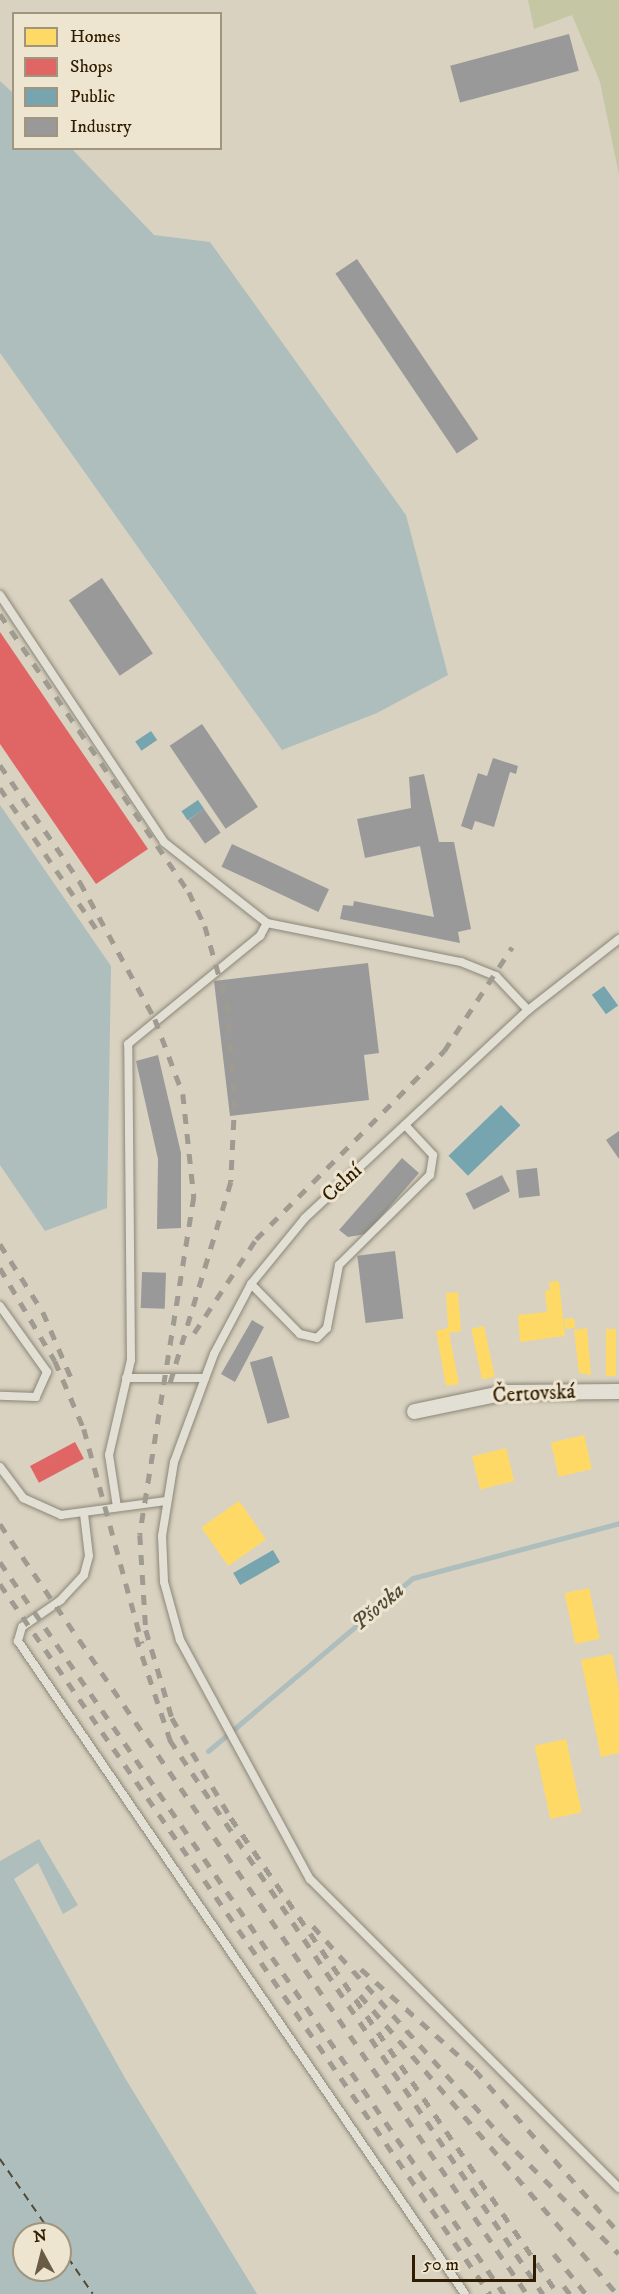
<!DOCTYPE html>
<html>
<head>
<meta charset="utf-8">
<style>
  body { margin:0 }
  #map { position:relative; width:619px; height:2294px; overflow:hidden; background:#d9d2c1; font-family:"IM FELL DW Pica",serif }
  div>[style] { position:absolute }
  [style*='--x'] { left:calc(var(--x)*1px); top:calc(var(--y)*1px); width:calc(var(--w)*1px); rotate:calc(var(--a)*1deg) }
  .green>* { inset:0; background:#c5c7a4 }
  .water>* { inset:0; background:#aebebd }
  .homes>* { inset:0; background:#ffd966; transform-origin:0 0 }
  .shops>* { inset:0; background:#e06666; transform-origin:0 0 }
  .public>* { inset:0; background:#76a5af; transform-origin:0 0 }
  .industry>* { inset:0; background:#999; transform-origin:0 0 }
  .stream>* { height:5px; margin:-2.5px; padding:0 2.5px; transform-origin:2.5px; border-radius:2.5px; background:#aebebd }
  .ferry>* { height:1.5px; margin-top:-0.75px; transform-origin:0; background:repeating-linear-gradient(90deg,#504a39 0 8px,transparent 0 14px) }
  .roads { filter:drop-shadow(0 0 2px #8c8678) drop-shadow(0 0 2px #8c8678) }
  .service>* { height:8px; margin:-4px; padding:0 4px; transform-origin:4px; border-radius:4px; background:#e2dfd5 }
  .minor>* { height:15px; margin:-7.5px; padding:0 7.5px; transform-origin:7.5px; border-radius:7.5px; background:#e2dfd5 }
  .rail>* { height:4.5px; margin-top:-2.25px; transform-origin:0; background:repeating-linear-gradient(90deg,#9f9b91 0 10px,transparent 0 20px) }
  span { translate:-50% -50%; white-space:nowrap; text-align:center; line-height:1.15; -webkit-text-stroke:6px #ede5d0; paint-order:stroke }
  .street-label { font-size:21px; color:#2f1c01 }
  .water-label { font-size:22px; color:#504a39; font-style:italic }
  .legend { position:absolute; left:12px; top:12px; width:210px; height:138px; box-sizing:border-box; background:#ede5d0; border:2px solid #a1957d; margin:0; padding:8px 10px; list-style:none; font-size:18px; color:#2f1c01 }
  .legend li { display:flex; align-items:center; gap:12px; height:30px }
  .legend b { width:30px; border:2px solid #a1957d }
  .north { position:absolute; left:12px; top:2222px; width:60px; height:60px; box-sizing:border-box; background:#ede5d0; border:2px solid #a1957d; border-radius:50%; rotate:353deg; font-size:16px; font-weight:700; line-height:24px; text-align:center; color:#2f1c01 }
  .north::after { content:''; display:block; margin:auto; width:21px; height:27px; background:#6a5c44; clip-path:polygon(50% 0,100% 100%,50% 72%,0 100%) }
  .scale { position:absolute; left:412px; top:2255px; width:124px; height:27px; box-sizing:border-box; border:3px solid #2f1c01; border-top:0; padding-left:8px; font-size:18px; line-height:21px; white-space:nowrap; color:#2f1c01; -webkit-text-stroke:4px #ede5d0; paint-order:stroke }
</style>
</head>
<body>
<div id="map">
  <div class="green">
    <div style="clip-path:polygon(528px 0,619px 0,619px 175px,600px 82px,572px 15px,534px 29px)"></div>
  </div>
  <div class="water">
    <div style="clip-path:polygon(0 81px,13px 93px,14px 148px,72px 149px,154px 235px,210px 242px,406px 515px,448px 675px,377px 713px,282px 750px,0 353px)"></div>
    <div style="clip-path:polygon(0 805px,111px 966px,107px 1208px,45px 1231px,0 1165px)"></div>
    <div style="clip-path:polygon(evenodd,39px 1839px,78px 1905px,63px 1914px,38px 1863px,14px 1879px,125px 2078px,257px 2294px,0 2294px,0 1861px,39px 1839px,24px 2234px,60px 2234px,60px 2270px,24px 2270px,24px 2234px)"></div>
  </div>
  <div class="homes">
    <div style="clip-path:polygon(559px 1281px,565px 1336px,520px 1342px,518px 1315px,547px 1312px,545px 1291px,550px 1290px,549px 1282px)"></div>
    <div style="clip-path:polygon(458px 1292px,461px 1331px,449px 1333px,459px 1384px,446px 1386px,436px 1331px,448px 1328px,446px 1293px)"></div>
    <div style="left:574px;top:1318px;width:10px;height:10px;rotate:84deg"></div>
    <div style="left:484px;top:1326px;width:52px;height:13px;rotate:78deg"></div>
    <div style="clip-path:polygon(587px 1328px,591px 1375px,579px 1373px,574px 1330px)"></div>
    <div style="left:606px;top:1329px;width:10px;height:47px"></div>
    <div style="left:584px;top:1435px;width:35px;height:34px;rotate:77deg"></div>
    <div style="left:506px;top:1448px;width:34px;height:35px;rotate:76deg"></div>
    <div style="left:239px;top:1501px;width:47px;height:46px;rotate:55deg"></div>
    <div style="left:589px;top:1588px;width:52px;height:25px;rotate:78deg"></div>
    <div style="clip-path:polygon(612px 1654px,619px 1689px,619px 1753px,601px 1757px,581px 1660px)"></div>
    <div style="left:566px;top:1739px;width:75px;height:32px;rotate:78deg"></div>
  </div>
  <div class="shops">
    <div style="clip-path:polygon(0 632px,148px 849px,96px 884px,0 744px)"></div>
    <div style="left:75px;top:1442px;width:19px;height:51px;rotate:62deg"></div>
  </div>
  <div class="public">
    <div style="left:151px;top:731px;width:11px;height:19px;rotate:56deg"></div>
    <div style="left:198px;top:800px;width:11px;height:20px;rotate:56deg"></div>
    <div style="left:604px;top:986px;width:24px;height:15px;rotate:54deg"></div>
    <div style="left:501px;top:1105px;width:28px;height:73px;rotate:46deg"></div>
    <div style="left:273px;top:1550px;width:14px;height:46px;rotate:60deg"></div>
  </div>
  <div class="industry">
    <div style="left:569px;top:34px;width:38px;height:123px;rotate:75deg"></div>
    <div style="left:357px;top:259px;width:217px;height:26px;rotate:56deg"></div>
    <div style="left:102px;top:578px;width:91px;height:40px;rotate:56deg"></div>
    <div style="left:202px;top:724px;width:100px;height:39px;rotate:56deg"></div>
    <div style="clip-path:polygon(493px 758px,518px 766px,516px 774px,510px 772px,494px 827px,475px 821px,472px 830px,461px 826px,478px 773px,487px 776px)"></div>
    <div style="clip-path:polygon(424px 774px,439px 842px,454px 842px,471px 929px,458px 932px,460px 943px,340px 919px,343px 905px,353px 906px,354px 901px,434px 917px,420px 846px,365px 858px,357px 819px,411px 808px,409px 777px)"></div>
    <div style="left:204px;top:809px;width:29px;height:19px;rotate:55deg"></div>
    <div style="left:232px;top:844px;width:107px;height:25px;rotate:25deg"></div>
    <div style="clip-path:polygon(368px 963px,379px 1053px,364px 1055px,369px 1100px,230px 1116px,214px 981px)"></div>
    <div style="clip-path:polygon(158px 1055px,181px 1153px,181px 1228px,157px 1229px,158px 1159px,136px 1061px)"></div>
    <div style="clip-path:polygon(619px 1131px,619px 1159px,606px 1140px)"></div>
    <div style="clip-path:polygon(402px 1158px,419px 1173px,366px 1234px,348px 1237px,339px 1230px)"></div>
    <div style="left:537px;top:1168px;width:28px;height:21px;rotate:84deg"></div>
    <div style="left:502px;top:1175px;width:18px;height:41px;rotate:63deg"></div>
    <div style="left:395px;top:1251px;width:68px;height:38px;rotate:83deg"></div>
    <div style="left:142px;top:1272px;width:24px;height:36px;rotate:2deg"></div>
    <div style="clip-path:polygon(252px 1320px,264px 1327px,235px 1382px,221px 1374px)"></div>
    <div style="left:272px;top:1356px;width:64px;height:23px;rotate:74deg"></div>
  </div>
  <div class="stream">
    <div style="--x:208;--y:1751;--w:268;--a:-40.2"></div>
    <div style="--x:413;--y:1578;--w:213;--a:-14.9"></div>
  </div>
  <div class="ferry">
    <div style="--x:0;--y:2159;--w:91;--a:55.3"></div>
    <div style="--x:60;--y:2246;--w:58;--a:55.5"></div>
  </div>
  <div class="roads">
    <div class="service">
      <div style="--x:0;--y:595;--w:296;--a:56.4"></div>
      <div style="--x:164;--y:842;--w:131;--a:38.2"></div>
      <div style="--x:267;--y:923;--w:198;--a:11.4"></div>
      <div style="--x:461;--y:962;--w:38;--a:22"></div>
      <div style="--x:496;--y:976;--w:47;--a:46.7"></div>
      <div style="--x:619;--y:939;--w:115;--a:142"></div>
      <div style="--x:528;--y:1010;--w:305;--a:137"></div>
      <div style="--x:305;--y:1218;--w:85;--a:129.3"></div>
      <div style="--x:251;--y:1284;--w:79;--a:117.9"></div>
      <div style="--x:214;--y:1354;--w:115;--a:110.3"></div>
      <div style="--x:174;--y:1462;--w:75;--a:99.2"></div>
      <div style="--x:162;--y:1536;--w:46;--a:87.5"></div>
      <div style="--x:164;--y:1582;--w:60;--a:74.6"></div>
      <div style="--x:180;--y:1640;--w:272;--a:61.5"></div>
      <div style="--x:310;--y:1879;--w:437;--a:45"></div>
      <div style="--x:251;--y:1284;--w:70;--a:45.6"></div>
      <div style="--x:300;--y:1334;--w:17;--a:13"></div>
      <div style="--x:317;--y:1338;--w:14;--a:-45"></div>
      <div style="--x:327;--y:1328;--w:64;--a:-79.2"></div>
      <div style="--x:339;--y:1265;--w:128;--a:-44.7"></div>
      <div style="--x:430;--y:1175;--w:20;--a:-81"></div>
      <div style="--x:433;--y:1155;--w:41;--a:-133"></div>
      <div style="--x:0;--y:1306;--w:81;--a:54.5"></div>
      <div style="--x:47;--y:1372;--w:27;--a:114"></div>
      <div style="--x:36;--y:1397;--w:36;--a:-178"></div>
      <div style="--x:126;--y:1378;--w:79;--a:0"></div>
      <div style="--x:0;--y:1467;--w:39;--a:53"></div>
      <div style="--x:23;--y:1498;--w:42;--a:24.1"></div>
      <div style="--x:61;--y:1515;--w:106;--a:-7.6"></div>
      <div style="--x:117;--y:1507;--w:53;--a:-98.7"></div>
      <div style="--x:109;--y:1455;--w:98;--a:-77"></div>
      <div style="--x:131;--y:1360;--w:316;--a:-90.5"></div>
      <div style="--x:128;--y:1044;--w:171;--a:-39.3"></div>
      <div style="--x:260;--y:936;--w:15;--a:-62"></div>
      <div style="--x:84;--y:1514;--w:42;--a:83.2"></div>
      <div style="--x:89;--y:1556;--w:20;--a:105"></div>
      <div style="--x:84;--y:1575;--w:34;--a:133"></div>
      <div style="--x:61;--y:1600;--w:47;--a:145.3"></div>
      <div style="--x:22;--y:1627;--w:15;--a:106"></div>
      <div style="--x:18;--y:1641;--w:791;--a:55.61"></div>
    </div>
    <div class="minor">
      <div style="--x:414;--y:1411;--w:94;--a:-11.7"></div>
      <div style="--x:506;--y:1392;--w:113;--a:-0.5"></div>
    </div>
  </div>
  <div class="rail">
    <div style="--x:0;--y:614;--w:336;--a:55.8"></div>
    <div style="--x:189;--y:892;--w:38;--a:65"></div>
    <div style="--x:205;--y:926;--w:80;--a:74.1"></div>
    <div style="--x:227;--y:1003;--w:97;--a:85.3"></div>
    <div style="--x:235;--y:1100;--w:82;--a:92.8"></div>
    <div style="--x:231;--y:1182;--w:215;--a:106.8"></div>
    <div style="--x:0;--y:765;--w:142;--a:55.6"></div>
    <div style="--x:80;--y:882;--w:156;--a:61.3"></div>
    <div style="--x:155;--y:1019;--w:80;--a:69.5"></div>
    <div style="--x:183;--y:1094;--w:104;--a:83.9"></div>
    <div style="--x:194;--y:1197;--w:342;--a:99.1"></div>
    <div style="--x:140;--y:1535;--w:95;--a:86.4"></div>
    <div style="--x:146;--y:1630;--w:92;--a:73.5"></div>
    <div style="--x:172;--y:1718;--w:116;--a:59.5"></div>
    <div style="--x:231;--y:1818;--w:577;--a:55.51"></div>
    <div style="--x:0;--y:788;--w:173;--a:55.6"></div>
    <div style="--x:0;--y:1244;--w:80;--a:57.7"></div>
    <div style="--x:43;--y:1312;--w:76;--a:66.8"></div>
    <div style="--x:0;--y:1268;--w:108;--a:59.4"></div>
    <div style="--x:55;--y:1361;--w:74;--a:66.9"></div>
    <div style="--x:84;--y:1429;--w:222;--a:74.8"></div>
    <div style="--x:194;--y:1333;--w:113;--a:-56.6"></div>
    <div style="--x:256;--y:1239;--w:266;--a:-45"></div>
    <div style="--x:444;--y:1051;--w:124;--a:-56.8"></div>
    <div style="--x:0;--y:1524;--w:933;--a:55.61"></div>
    <div style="--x:0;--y:1562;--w:889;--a:55.45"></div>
    <div style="--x:0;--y:1584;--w:863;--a:55.39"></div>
    <div style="--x:136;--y:1637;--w:117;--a:71.6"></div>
    <div style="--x:170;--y:1740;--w:668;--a:56.05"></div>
    <div style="--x:313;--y:1926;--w:283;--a:48.1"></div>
    <div style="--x:502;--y:2137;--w:165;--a:45"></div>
    <div style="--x:361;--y:1969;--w:152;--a:41.5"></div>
    <div style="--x:475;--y:2070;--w:217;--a:48.5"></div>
    <div style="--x:360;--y:1995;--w:394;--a:49.3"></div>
    <div style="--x:554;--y:2254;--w:51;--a:51.3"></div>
    <div style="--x:564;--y:2286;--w:10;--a:53"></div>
  </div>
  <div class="street-label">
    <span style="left:342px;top:1183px;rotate:-43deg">Celní</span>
    <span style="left:534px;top:1394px;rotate:-3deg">Čertovská</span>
  </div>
  <div class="water-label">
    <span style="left:378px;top:1607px;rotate:-40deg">Pšovka</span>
  </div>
  <ul class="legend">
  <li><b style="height:16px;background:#ffd966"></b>Homes</li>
  <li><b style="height:16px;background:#e06666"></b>Shops</li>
  <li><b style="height:16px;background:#76a5af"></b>Public</li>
  <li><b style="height:16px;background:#999"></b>Industry</li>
  </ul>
  <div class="north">N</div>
  <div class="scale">50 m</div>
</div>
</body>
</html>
